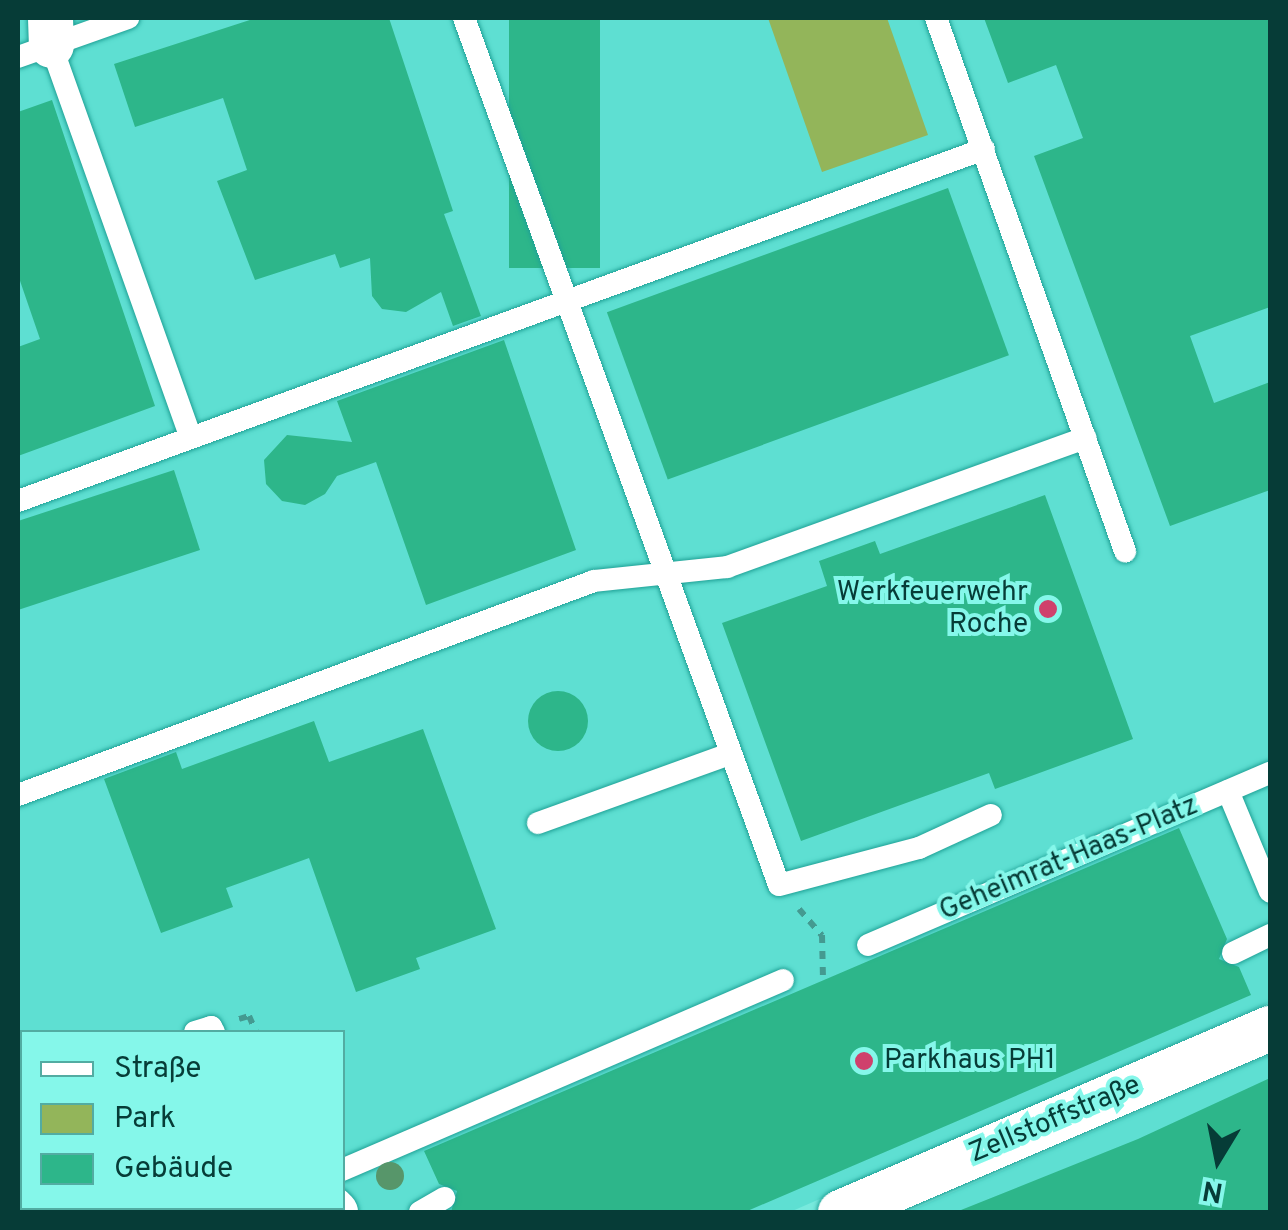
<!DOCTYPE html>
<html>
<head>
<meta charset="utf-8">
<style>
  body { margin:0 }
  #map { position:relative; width:1288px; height:1230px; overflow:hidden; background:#78e9dd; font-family:Overpass,sans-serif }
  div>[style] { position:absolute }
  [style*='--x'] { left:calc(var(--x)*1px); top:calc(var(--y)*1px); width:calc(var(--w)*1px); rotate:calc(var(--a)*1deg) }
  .built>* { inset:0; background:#5edfd2 }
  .green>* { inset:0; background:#93b55a }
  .building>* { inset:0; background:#2db68a; transform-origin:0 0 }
  .round { border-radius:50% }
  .path>* { height:6px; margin-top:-3px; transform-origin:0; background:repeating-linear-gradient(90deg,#449a91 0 8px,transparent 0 16px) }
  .roads { filter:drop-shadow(0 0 2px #1fa196) drop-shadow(0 0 2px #1fa196) }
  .lane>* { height:22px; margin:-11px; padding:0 11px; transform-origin:11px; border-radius:11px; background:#fff }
  .street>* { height:45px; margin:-22.5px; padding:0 22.5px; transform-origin:22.5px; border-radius:22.5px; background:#fff }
  .trees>* { width:28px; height:28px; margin:-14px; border-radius:50%; background:#57966a }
  .dots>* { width:28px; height:28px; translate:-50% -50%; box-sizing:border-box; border:5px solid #85f7ea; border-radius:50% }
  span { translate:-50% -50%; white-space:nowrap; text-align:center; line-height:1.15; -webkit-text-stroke:8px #85f7ea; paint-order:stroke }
  .poi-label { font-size:28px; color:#063c37 }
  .right { translate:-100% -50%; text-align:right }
  .left { translate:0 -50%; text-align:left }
  .street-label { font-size:28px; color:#063c37 }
  .frame { position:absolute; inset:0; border:20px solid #063c37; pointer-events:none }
  .legend { position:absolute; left:20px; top:1030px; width:325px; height:180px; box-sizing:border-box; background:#85f7ea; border:2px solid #52aca2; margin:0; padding:12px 18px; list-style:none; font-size:30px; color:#063c37 }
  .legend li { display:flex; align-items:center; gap:20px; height:50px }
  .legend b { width:50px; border:2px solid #52aca2 }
  .north { position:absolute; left:1168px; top:1110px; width:100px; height:100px; -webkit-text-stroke:8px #85f7ea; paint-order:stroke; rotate:190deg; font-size:28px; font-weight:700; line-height:40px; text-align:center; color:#063c37 }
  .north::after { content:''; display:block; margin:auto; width:35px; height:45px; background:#063c37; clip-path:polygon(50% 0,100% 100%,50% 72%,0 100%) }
</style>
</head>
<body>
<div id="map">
  <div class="built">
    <div style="clip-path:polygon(evenodd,18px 18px,1270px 18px,1270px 1002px,790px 1212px,18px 1212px,18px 18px,22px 1032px,342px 1032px,342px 1208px,22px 1208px,22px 1032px)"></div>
    <div style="clip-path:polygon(1270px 1055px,1270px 1212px,907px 1212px)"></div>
  </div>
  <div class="green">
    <div style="clip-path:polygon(768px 18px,887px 18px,928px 135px,822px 172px)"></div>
  </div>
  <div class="building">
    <div style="clip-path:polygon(256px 18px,389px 18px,453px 211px,444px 214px,481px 316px,453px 326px,441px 292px,406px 312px,382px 309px,372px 296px,370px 258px,340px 268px,335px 254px,255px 280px,217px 181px,247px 170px,223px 98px,135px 127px,114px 64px)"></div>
    <div style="left:509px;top:18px;width:91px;height:250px"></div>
    <div style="clip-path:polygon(984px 18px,1270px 18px,1270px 307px,1190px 336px,1214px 403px,1270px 382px,1270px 490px,1170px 526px,1034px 156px,1083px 138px,1056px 65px,1008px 83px)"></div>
    <div style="clip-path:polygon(52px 100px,155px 406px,18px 456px,18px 347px,40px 339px,18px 275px,18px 112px)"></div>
    <div style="left:948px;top:188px;width:178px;height:363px;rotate:70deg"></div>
    <div style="clip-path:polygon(504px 340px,576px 550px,426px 605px,376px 462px,337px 476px,325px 494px,305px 505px,282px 501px,266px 484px,264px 460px,287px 435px,352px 442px,337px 401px)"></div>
    <div style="clip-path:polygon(174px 470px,200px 550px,18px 610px,18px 521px)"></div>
    <div style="clip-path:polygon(1045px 495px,1133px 739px,995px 789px,989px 773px,801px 841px,722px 623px,827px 586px,819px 561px,875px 541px,880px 554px)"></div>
    <div class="round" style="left:528px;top:691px;width:60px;height:60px"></div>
    <div style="clip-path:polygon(314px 721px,329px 762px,423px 729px,496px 929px,416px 958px,420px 969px,356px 992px,309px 858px,226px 888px,233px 907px,161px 933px,104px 779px,176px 752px,182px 769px)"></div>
    <div style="clip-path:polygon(1179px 828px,1227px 939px,1219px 959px,1239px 967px,1251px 995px,745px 1212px,451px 1212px,457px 1191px,439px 1184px,424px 1151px)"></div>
    <div style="clip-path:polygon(1270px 1078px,1270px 1212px,956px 1212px,1138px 1139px)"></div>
  </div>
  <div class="path">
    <div style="--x:799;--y:909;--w:35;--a:49"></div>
    <div style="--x:822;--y:935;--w:43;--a:88.7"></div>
    <div style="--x:239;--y:1019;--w:10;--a:-17"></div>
    <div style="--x:249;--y:1016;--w:17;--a:66"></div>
  </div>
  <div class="roads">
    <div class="lane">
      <div style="--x:464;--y:18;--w:922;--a:70.03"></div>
      <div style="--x:779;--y:885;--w:145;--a:-14.8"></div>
      <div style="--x:919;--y:848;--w:79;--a:-24.6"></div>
      <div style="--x:936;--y:18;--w:566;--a:70.48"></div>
      <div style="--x:51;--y:45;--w:415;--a:70.4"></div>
      <div style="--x:18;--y:57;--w:117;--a:-19.5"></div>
      <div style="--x:18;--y:501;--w:1028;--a:-20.02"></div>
      <div style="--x:1228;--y:791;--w:109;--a:67.4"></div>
      <div style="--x:18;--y:795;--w:614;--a:-20.38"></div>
      <div style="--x:594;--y:581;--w:134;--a:-6"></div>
      <div style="--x:727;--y:567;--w:381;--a:-19.8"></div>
      <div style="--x:538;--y:823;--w:204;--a:-19.8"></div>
      <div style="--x:868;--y:945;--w:437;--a:-23.2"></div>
      <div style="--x:1233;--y:953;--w:41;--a:-25.9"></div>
      <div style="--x:195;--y:1032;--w:17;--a:-17"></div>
      <div style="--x:211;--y:1027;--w:6;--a:59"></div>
      <div style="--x:18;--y:1092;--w:4;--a:-27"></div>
      <div style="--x:342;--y:1170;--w:480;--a:-23.3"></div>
      <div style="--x:248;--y:1212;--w:12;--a:-20"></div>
      <div style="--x:420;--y:1212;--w:28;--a:-30"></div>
    </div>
    <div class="street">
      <div style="--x:50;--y:18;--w:27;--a:88"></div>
      <div style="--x:331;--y:1208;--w:6;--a:45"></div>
      <div style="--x:840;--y:1212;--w:468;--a:-23.2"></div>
    </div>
  </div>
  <div class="trees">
    <div style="left:390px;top:1176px"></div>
  </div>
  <div class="dots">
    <div style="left:1048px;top:609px;background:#cf416c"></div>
    <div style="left:864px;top:1061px;background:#cf416c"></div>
  </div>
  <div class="poi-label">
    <span class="right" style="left:1028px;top:609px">Werkfeuerwehr<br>Roche</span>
    <span class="left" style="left:884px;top:1061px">Parkhaus PH1</span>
  </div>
  <div class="street-label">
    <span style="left:1069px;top:859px;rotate:-23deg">Geheimrat-Haas-Platz</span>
    <span style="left:1055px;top:1120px;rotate:-23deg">Zellstoffstraße</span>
  </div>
  <div class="frame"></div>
  <ul class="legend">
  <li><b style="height:12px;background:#fff"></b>Straße</li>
  <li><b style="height:28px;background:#93b55a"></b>Park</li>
  <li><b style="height:28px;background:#2db68a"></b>Gebäude</li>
  </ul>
  <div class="north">N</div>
</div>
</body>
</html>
